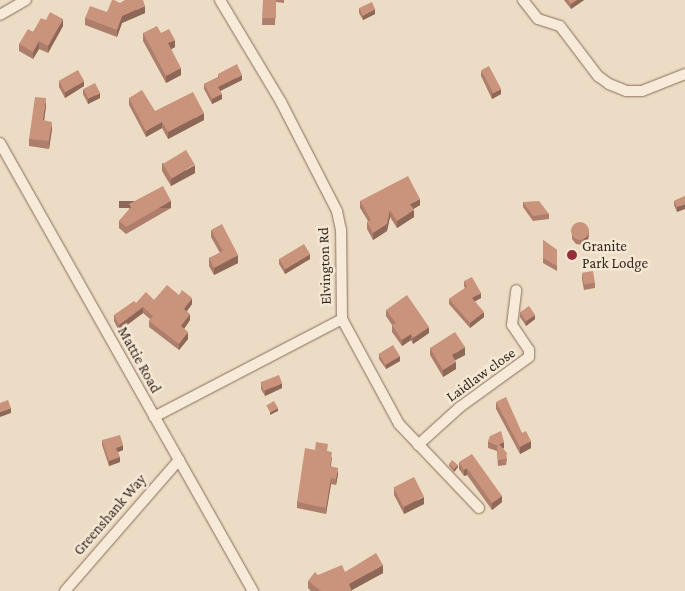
<!DOCTYPE html>
<html>
<head>
<meta charset="utf-8">
<style>
  body { margin:0 }
  #map { position:relative; width:685px; height:591px; overflow:hidden; background:#eddcc5; font-family:"Crimson Pro",serif }
  div>[style] { position:absolute }
  [style*='--x'] { left:calc(var(--x)*1px); top:calc(var(--y)*1px); width:calc(var(--w)*1px); rotate:calc(var(--a)*1deg) }
  .roads { filter:drop-shadow(0 0 1px #876e5b) drop-shadow(0 0 1px #876e5b) }
  .minor>* { height:10px; margin:-5px; padding:0 5px; transform-origin:5px; border-radius:5px; background:#f8ead8 }
  .wall>* { inset:0; background:#ad7e6b }
  .shaded-wall>* { inset:0; background:#8d6757; transform-origin:0 0 }
  .building>* { inset:0; background:#c9937c; transform-origin:0 0 }
  .round { border-radius:50% }
  .dots>* { width:14px; height:14px; translate:-50% -50%; box-sizing:border-box; border:2px solid #f4e7d4; border-radius:50% }
  span { translate:-50% -50%; white-space:nowrap; text-align:center; line-height:1.15; -webkit-text-stroke:5px #f4e7d4; paint-order:stroke }
  .poi-label { font-size:15px; color:#37281f }
  .left { translate:0 -50%; text-align:left }
  .street-label { font-size:15px; color:#37281f }
</style>
</head>
<body>
<div id="map">
  <div class="roads">
    <div class="minor">
      <div style="--x:523;--y:0;--w:24;--a:52"></div>
      <div style="--x:538;--y:19;--w:23;--a:18"></div>
      <div style="--x:560;--y:26;--w:63;--a:52.8"></div>
      <div style="--x:598;--y:76;--w:14;--a:36"></div>
      <div style="--x:609;--y:84;--w:18;--a:22"></div>
      <div style="--x:626;--y:91;--w:16;--a:0"></div>
      <div style="--x:642;--y:91;--w:46;--a:-21.6"></div>
      <div style="--x:0;--y:15;--w:30;--a:-30"></div>
      <div style="--x:0;--y:143;--w:515;--a:60.55"></div>
      <div style="--x:342;--y:319;--w:119;--a:61.5"></div>
      <div style="--x:399;--y:424;--w:116;--a:46.4"></div>
      <div style="--x:154;--y:417;--w:212;--a:-27.5"></div>
      <div style="--x:342;--y:319;--w:89;--a:-90.6"></div>
      <div style="--x:341;--y:230;--w:19;--a:-102"></div>
      <div style="--x:337;--y:211;--w:123;--a:-117.2"></div>
      <div style="--x:281;--y:102;--w:119;--a:-120.9"></div>
      <div style="--x:418;--y:445;--w:57;--a:-42.1"></div>
      <div style="--x:460;--y:407;--w:85;--a:-35.9"></div>
      <div style="--x:529;--y:357;--w:7;--a:-90"></div>
      <div style="--x:529;--y:350;--w:30;--a:-124"></div>
      <div style="--x:512;--y:325;--w:35;--a:-83"></div>
      <div style="--x:65;--y:591;--w:174;--a:-49"></div>
    </div>
  </div>
  <div class="wall">
    <div style="clip-path:polygon(263px 0,284px 0,284px 3px,276px 2px,275px 25px,262px 25px)"></div>
    <div style="clip-path:polygon(564px 0,584px 0,571px 9px)"></div>
    <div style="clip-path:polygon(120px 3px,145px 13px,122px 23px,117px 37px,85px 25px,85px 18px,107px 12px)"></div>
    <div style="clip-path:polygon(359px 8px,375px 14px,363px 20px,359px 13px)"></div>
    <div style="clip-path:polygon(46px 20px,63px 26px,48px 53px,39px 49px,33px 59px,19px 51px,19px 44px)"></div>
    <div style="clip-path:polygon(143px 33px,161px 33px,175px 47px,171px 49px,181px 75px,166px 83px,143px 41px)"></div>
    <div style="clip-path:polygon(481px 71px,501px 94px,492px 99px,481px 76px)"></div>
    <div style="clip-path:polygon(218px 74px,242px 80px,220px 91px,222px 99px,212px 104px,204px 89px,204px 84px,218px 77px)"></div>
    <div style="clip-path:polygon(59px 82px,84px 86px,65px 98px,59px 87px)"></div>
    <div style="clip-path:polygon(83px 89px,100px 98px,88px 104px,83px 94px)"></div>
    <div style="clip-path:polygon(129px 98px,155px 111px,204px 120px,168px 139px,162px 128px,146px 137px,129px 105px)"></div>
    <div style="clip-path:polygon(46px 106px,44px 121px,52px 129px,49px 149px,29px 146px,29px 139px)"></div>
    <div style="clip-path:polygon(162px 163px,195px 173px,171px 186px,162px 171px)"></div>
    <div style="clip-path:polygon(685px 196px,677px 212px,674px 205px,674px 201px)"></div>
    <div style="clip-path:polygon(360px 201px,420px 205px,413px 209px,414px 217px,397px 228px,390px 217px,387px 231px,373px 240px,367px 229px,367px 222px,368px 221px,360px 208px)"></div>
    <div style="clip-path:polygon(523px 202px,549px 214px,549px 219px,533px 221px,523px 207px)"></div>
    <div style="clip-path:polygon(129px 204px,171px 208px,126px 234px,119px 228px,119px 221px,129px 210px)"></div>
    <div style="clip-path:polygon(211px 230px,238px 263px,214px 275px,209px 266px,209px 258px,220px 253px,211px 237px)"></div>
    <div style="clip-path:polygon(572px 234px,589px 234px,588px 240px,583px 245px,576px 244px,572px 239px)"></div>
    <div style="clip-path:polygon(543px 240px,557px 250px,557px 271px,543px 263px)"></div>
    <div style="clip-path:polygon(279px 259px,310px 259px,285px 274px,279px 264px)"></div>
    <div style="clip-path:polygon(582px 274px,595px 283px,595px 288px,584px 290px,582px 279px)"></div>
    <div style="clip-path:polygon(464px 281px,481px 298px,475px 301px,484px 317px,470px 328px,449px 304px,449px 299px,465px 288px,464px 286px)"></div>
    <div style="clip-path:polygon(179px 295px,192px 304px,187px 311px,190px 320px,184px 329px,188px 339px,179px 350px,149px 327px,149px 321px,150px 319px,143px 313px,119px 331px,114px 321px,114px 315px,136px 303px)"></div>
    <div style="clip-path:polygon(386px 310px,429px 333px,413px 344px,411px 340px,402px 346px,392px 332px,392px 325px,386px 316px)"></div>
    <div style="clip-path:polygon(520px 312px,535px 319px,526px 326px,520px 317px)"></div>
    <div style="clip-path:polygon(430px 348px,465px 355px,455px 360px,456px 369px,443px 377px,430px 355px)"></div>
    <div style="clip-path:polygon(379px 354px,400px 361px,386px 369px,379px 359px)"></div>
    <div style="clip-path:polygon(261px 384px,282px 388px,265px 396px,261px 389px)"></div>
    <div style="clip-path:polygon(496px 402px,522px 433px,531px 448px,520px 454px,496px 409px)"></div>
    <div style="clip-path:polygon(102px 440px,123px 450px,118px 452px,120px 462px,109px 466px,102px 445px)"></div>
    <div style="clip-path:polygon(488px 441px,504px 448px,503px 448px,507px 459px,506px 465px,498px 466px,497px 451px,488px 448px)"></div>
    <div style="clip-path:polygon(328px 451px,332px 458px,331px 466px,338px 474px,336px 485px,331px 484px,326px 514px,297px 508px,297px 502px)"></div>
    <div style="clip-path:polygon(459px 462px,502px 496px,502px 502px,492px 510px,467px 475px,464px 476px,459px 469px)"></div>
    <div style="clip-path:polygon(449px 464px,458px 467px,454px 472px,449px 466px)"></div>
    <div style="clip-path:polygon(394px 488px,424px 504px,404px 514px,394px 495px)"></div>
    <div style="clip-path:polygon(345px 572px,383px 573px,352px 590px,352px 591px,311px 591px,308px 588px,308px 581px,318px 575px)"></div>
  </div>
  <div class="shaded-wall">
    <div style="clip-path:polygon(577px 0,584px 0,571px 9px,571px 4px)"></div>
    <div style="clip-path:polygon(145px 6px,145px 13px,122px 23px,117px 37px,117px 30px,122px 16px)"></div>
    <div style="clip-path:polygon(375px 9px,375px 14px,363px 20px,363px 16px)"></div>
    <div style="clip-path:polygon(63px 19px,63px 26px,48px 53px,48px 46px)"></div>
    <div style="clip-path:polygon(175px 40px,175px 47px,168px 51px,168px 43px)"></div>
    <div style="clip-path:polygon(39px 41px,39px 49px,33px 59px,33px 52px)"></div>
    <div style="clip-path:polygon(181px 68px,181px 75px,166px 83px,166px 76px)"></div>
    <div style="clip-path:polygon(242px 75px,242px 80px,218px 92px,218px 87px)"></div>
    <div style="clip-path:polygon(84px 81px,84px 86px,65px 98px,65px 93px)"></div>
    <div style="clip-path:polygon(501px 89px,501px 94px,492px 99px,492px 94px)"></div>
    <div style="clip-path:polygon(100px 93px,100px 98px,88px 104px,88px 99px)"></div>
    <div style="clip-path:polygon(222px 94px,222px 99px,212px 104px,212px 99px)"></div>
    <div style="clip-path:polygon(46px 98px,46px 106px,43px 128px,43px 120px)"></div>
    <div style="clip-path:polygon(204px 113px,204px 120px,168px 139px,168px 132px)"></div>
    <div style="clip-path:polygon(52px 122px,52px 129px,49px 149px,49px 141px)"></div>
    <div style="clip-path:polygon(162px 122px,162px 128px,146px 137px,146px 131px)"></div>
    <div style="clip-path:polygon(195px 165px,195px 173px,171px 186px,171px 179px)"></div>
    <div style="clip-path:polygon(420px 199px,420px 205px,410px 211px,410px 204px)"></div>
    <div style="left:171px;top:201px;width:7px;height:52px;rotate:90deg"></div>
    <div style="clip-path:polygon(685px 204px,685px 209px,677px 212px,677px 207px)"></div>
    <div style="clip-path:polygon(390px 210px,390px 217px,387px 231px,373px 240px,373px 233px)"></div>
    <div style="clip-path:polygon(414px 210px,414px 217px,397px 228px,397px 221px)"></div>
    <div style="clip-path:polygon(589px 229px,588px 240px,583px 245px,583px 240px)"></div>
    <div style="clip-path:polygon(310px 254px,310px 259px,285px 274px,285px 269px)"></div>
    <div style="clip-path:polygon(238px 255px,238px 263px,214px 275px,214px 268px)"></div>
    <div style="clip-path:polygon(481px 293px,481px 298px,472px 303px,472px 298px)"></div>
    <div style="clip-path:polygon(192px 298px,192px 304px,184px 315px,184px 309px)"></div>
    <div style="clip-path:polygon(143px 307px,143px 313px,119px 331px,119px 325px)"></div>
    <div style="clip-path:polygon(484px 312px,484px 317px,470px 328px,470px 323px)"></div>
    <div style="clip-path:polygon(190px 314px,190px 320px,181px 333px,181px 326px)"></div>
    <div style="clip-path:polygon(535px 315px,535px 319px,526px 326px,526px 321px)"></div>
    <div style="clip-path:polygon(429px 327px,429px 333px,413px 344px,413px 338px)"></div>
    <div style="clip-path:polygon(188px 332px,188px 339px,179px 350px,179px 344px)"></div>
    <div style="clip-path:polygon(411px 334px,411px 340px,402px 346px,402px 340px)"></div>
    <div style="clip-path:polygon(465px 347px,465px 355px,452px 362px,452px 355px)"></div>
    <div style="clip-path:polygon(400px 356px,400px 361px,386px 369px,386px 364px)"></div>
    <div style="clip-path:polygon(456px 362px,456px 369px,443px 377px,443px 370px)"></div>
    <div style="clip-path:polygon(282px 383px,282px 388px,265px 396px,265px 391px)"></div>
    <div style="clip-path:polygon(11px 408px,11px 413px,0 417px,0 412px)"></div>
    <div style="clip-path:polygon(278px 408px,278px 411px,270px 415px,270px 412px)"></div>
    <div style="clip-path:polygon(531px 441px,531px 448px,520px 454px,520px 447px)"></div>
    <div style="clip-path:polygon(504px 442px,504px 448px,499px 450px,499px 444px)"></div>
    <div style="clip-path:polygon(123px 445px,123px 450px,116px 453px,116px 448px)"></div>
    <div style="clip-path:polygon(120px 457px,120px 462px,109px 466px,109px 461px)"></div>
    <div style="clip-path:polygon(458px 465px,458px 467px,454px 472px,454px 469px)"></div>
    <div style="clip-path:polygon(338px 468px,338px 474px,336px 485px,336px 479px)"></div>
    <div style="clip-path:polygon(467px 468px,467px 475px,464px 476px,464px 470px)"></div>
    <div style="clip-path:polygon(331px 478px,331px 484px,326px 514px,326px 508px)"></div>
    <div style="clip-path:polygon(502px 496px,502px 502px,492px 510px,492px 503px)"></div>
    <div style="clip-path:polygon(424px 497px,424px 504px,404px 514px,404px 507px)"></div>
    <div style="clip-path:polygon(383px 565px,383px 573px,350px 591px,349px 584px)"></div>
  </div>
  <div class="building">
    <div style="clip-path:polygon(112px 0,114px 0,120px 3px,125px 0,143px 0,145px 6px,122px 16px,117px 30px,85px 18px,90px 6px,107px 12px)"></div>
    <div style="left:263px;top:0;width:13px;height:18px"></div>
    <div style="clip-path:polygon(568px 0,577px 0,571px 4px)"></div>
    <div style="clip-path:polygon(372px 2px,375px 9px,363px 16px,359px 8px)"></div>
    <div style="clip-path:polygon(50px 12px,63px 19px,48px 46px,39px 41px,33px 52px,19px 44px,28px 29px,33px 32px,41px 18px,46px 20px)"></div>
    <div style="clip-path:polygon(157px 26px,161px 33px,169px 29px,175px 40px,168px 43px,181px 68px,166px 76px,143px 33px)"></div>
    <div style="clip-path:polygon(237px 64px,242px 75px,218px 87px,222px 94px,212px 99px,204px 84px,219px 77px,218px 74px)"></div>
    <div style="left:489px;top:66px;width:26px;height:9px;rotate:62deg"></div>
    <div style="left:78px;top:70px;width:13px;height:22px;rotate:61deg"></div>
    <div style="left:95px;top:83px;width:11px;height:13px;rotate:63deg"></div>
    <div style="clip-path:polygon(142px 90px,155px 111px,193px 92px,204px 113px,168px 132px,162px 122px,146px 131px,129px 98px)"></div>
    <div style="clip-path:polygon(35px 97px,46px 98px,43px 120px,52px 122px,49px 141px,29px 139px)"></div>
    <div style="left:186px;top:150px;width:17px;height:27px;rotate:59deg"></div>
    <div style="clip-path:polygon(408px 176px,420px 199px,410px 204px,414px 210px,397px 221px,390px 210px,387px 224px,373px 233px,367px 222px,371px 220px,360px 201px)"></div>
    <div style="clip-path:polygon(163px 186px,171px 201px,126px 227px,119px 221px,131px 207px,129px 204px)"></div>
    <div style="clip-path:polygon(685px 196px,685px 204px,677px 207px,674px 201px)"></div>
    <div style="clip-path:polygon(539px 201px,549px 214px,533px 216px,523px 202px)"></div>
    <div class="round" style="left:571px;top:222px;width:18px;height:18px"></div>
    <div style="clip-path:polygon(222px 224px,238px 255px,214px 268px,209px 258px,223px 251px,211px 230px)"></div>
    <div style="clip-path:polygon(543px 240px,557px 250px,557px 266px,543px 258px)"></div>
    <div style="left:304px;top:244px;width:12px;height:29px;rotate:59deg"></div>
    <div style="left:593px;top:271px;width:12px;height:11px;rotate:81deg"></div>
    <div style="clip-path:polygon(472px 277px,481px 293px,472px 298px,484px 312px,470px 323px,449px 299px,467px 287px,464px 281px)"></div>
    <div style="clip-path:polygon(167px 285px,179px 295px,182px 290px,192px 298px,184px 309px,190px 314px,181px 326px,188px 332px,179px 344px,149px 321px,153px 316px,143px 307px,119px 325px,114px 315px,134px 301px,136px 303px,146px 292px,154px 300px)"></div>
    <div style="clip-path:polygon(407px 295px,429px 327px,413px 338px,411px 334px,402px 340px,392px 325px,396px 323px,386px 310px)"></div>
    <div style="left:529px;top:306px;width:11px;height:11px;rotate:56deg"></div>
    <div style="clip-path:polygon(455px 332px,465px 347px,452px 355px,456px 362px,443px 370px,430px 348px)"></div>
    <div style="left:393px;top:345px;width:13px;height:17px;rotate:58deg"></div>
    <div style="left:279px;top:375px;width:9px;height:20px;rotate:69deg"></div>
    <div style="clip-path:polygon(506px 397px,522px 433px,526px 431px,531px 441px,520px 447px,496px 402px)"></div>
    <div style="clip-path:polygon(8px 400px,11px 408px,0 412px,0 403px)"></div>
    <div style="left:274px;top:401px;width:8px;height:9px;rotate:60deg"></div>
    <div style="clip-path:polygon(501px 431px,504px 442px,499px 444px,507px 453px,506px 459px,498px 460px,497px 445px,488px 441px,490px 436px)"></div>
    <div style="clip-path:polygon(120px 435px,123px 445px,116px 448px,120px 457px,109px 461px,102px 440px)"></div>
    <div style="clip-path:polygon(316px 442px,328px 444px,327px 451px,332px 452px,330px 466px,338px 468px,336px 479px,331px 478px,326px 508px,297px 502px,305px 448px,315px 450px)"></div>
    <div style="clip-path:polygon(472px 454px,502px 496px,492px 503px,467px 468px,464px 470px,459px 462px)"></div>
    <div style="clip-path:polygon(452px 460px,458px 465px,454px 469px,449px 464px)"></div>
    <div style="left:414px;top:477px;width:22px;height:23px;rotate:63deg"></div>
    <div style="clip-path:polygon(376px 553px,383px 565px,349px 584px,352px 591px,321px 591px,308px 581px,315px 572px,318px 575px,342px 565px,345px 572px)"></div>
  </div>
  <div class="dots">
    <div style="left:572px;top:255px;background:#942e3a"></div>
  </div>
  <div class="poi-label">
    <span class="left" style="left:582px;top:255px">Granite<br>Park Lodge</span>
  </div>
  <div class="street-label">
    <span style="left:325px;top:266px;rotate:-92deg">Elvington Rd</span>
    <span style="left:139px;top:360px;rotate:61deg">Mattie Road</span>
    <span style="left:481px;top:375px;rotate:-36deg">Laidlaw close</span>
    <span style="left:110px;top:515px;rotate:-49deg">Greenshank Way</span>
  </div>
</div>
</body>
</html>
